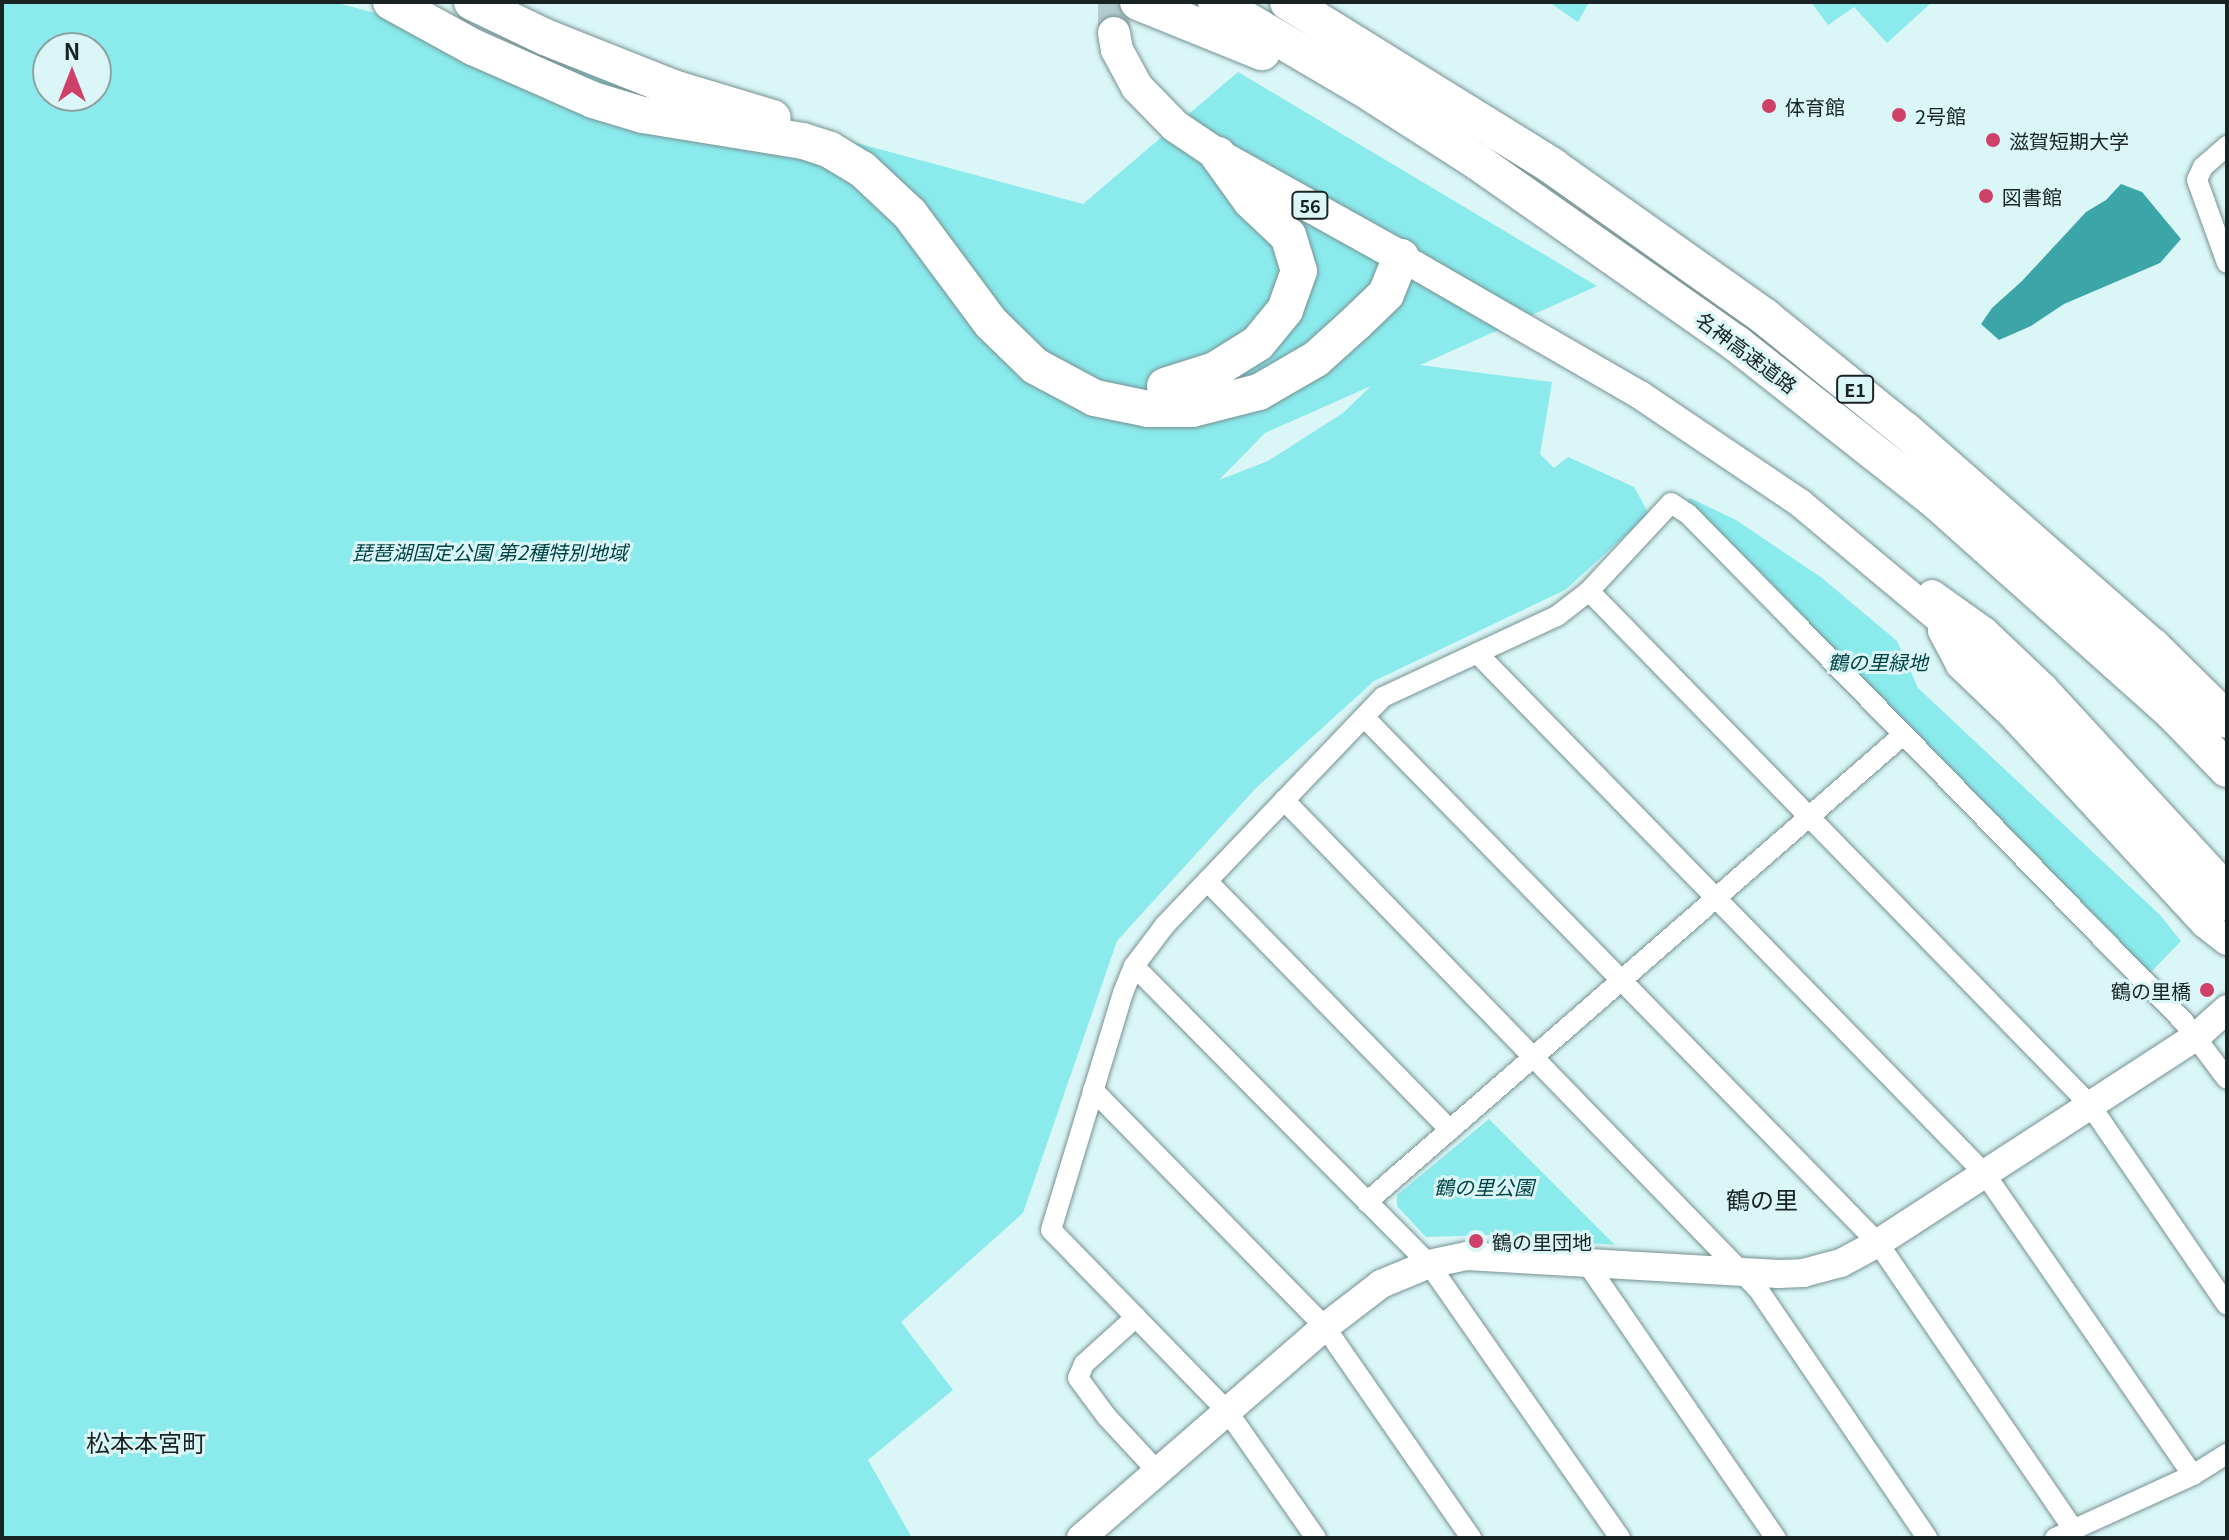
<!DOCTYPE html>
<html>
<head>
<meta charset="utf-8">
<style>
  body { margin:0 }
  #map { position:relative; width:2229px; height:1540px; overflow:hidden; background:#daf6f7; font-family:Georgia,"Noto Sans JP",serif }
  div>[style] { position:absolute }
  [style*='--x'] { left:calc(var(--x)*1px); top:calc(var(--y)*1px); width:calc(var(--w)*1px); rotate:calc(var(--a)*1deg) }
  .green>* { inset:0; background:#8aeaec }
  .water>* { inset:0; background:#3ca5a8 }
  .primary-tunnel>* { height:32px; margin-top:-16px; transform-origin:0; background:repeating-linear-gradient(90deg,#b3cccd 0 32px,transparent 0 48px) }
  .roads { filter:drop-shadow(0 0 2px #779192) drop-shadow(0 0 2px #779192) }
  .street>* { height:20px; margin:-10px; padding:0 10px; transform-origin:10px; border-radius:10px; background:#fff }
  .secondary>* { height:28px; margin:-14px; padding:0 14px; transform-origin:14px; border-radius:14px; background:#fff }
  .primary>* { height:32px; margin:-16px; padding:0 16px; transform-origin:16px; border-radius:16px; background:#fff }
  .highway>* { height:36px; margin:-18px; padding:0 18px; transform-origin:18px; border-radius:18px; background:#fff }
  .dots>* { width:22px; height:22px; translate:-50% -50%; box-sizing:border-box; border:4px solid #daf6f7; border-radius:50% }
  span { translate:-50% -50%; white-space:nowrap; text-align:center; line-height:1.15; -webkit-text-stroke:6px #daf6f7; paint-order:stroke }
  .shield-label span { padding:2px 6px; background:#daf6f7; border:2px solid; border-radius:6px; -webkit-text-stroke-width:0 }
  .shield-label { font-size:18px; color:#192323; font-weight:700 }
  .poi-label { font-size:20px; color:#192323 }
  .left { translate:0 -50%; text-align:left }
  .right { translate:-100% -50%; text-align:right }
  .street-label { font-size:20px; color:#192323 }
  .park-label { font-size:20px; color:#004345; font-style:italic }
  .quarter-label { font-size:24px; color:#192323 }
  .frame { position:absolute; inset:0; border:4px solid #192323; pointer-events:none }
  .north { position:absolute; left:32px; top:32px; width:80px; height:80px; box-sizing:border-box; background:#daf6f7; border:2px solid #8da2a2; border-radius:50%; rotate:0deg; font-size:22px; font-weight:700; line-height:32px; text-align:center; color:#192323 }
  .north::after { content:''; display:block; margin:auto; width:28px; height:36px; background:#cf4169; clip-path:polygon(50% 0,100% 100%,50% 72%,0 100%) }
</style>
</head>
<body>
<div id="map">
  <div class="green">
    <div style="clip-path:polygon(evenodd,2px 2px,334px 2px,1083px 204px,1238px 72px,1597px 286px,1420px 365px,1552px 382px,1540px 454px,1554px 468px,1568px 457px,1634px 487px,1649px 514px,1565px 590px,1374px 681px,1256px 788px,1117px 941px,1023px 1213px,901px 1322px,953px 1390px,868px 1460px,912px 1538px,2px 1538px,2px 2px,48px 48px,96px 48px,96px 96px,48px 96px,48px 48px,2px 2px,1371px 386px,1343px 413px,1268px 461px,1219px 480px,1265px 433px,1371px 386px)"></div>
    <div style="clip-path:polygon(1549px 2px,1589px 2px,1578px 22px)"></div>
    <div style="clip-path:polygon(1811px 2px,1932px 2px,1887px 43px,1854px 7px,1828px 25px)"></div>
    <div style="clip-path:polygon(1690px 498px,1736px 520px,1822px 578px,1897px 641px,1918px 688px,2160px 915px,2181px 941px,2150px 973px,1686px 501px)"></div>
    <div style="clip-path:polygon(1489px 1119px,1615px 1245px,1492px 1235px,1426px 1237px,1397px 1206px,1397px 1195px)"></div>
  </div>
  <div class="water">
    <div style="clip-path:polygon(2121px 184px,2142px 192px,2181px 239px,2160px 263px,2064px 304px,2031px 326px,1999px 340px,1981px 324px,1992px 308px,2022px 281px,2086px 212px,2106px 200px)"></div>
  </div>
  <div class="primary-tunnel">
    <div style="--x:1114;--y:33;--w:31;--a:-90"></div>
  </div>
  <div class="roads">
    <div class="street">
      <div style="--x:2227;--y:146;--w:32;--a:139"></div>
      <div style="--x:2203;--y:167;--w:14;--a:115"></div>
      <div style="--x:2197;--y:180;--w:88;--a:70.1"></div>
      <div style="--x:1589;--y:591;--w:718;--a:45.73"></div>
      <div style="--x:2090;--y:1105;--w:242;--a:55.6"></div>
      <div style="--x:1477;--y:653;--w:728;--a:45.72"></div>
      <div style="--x:1985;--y:1174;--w:366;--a:55.4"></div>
      <div style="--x:1364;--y:717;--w:735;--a:45.66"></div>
      <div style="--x:1878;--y:1243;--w:348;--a:55.7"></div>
      <div style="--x:1284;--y:800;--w:681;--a:45.89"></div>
      <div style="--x:1758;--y:1289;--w:301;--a:55.8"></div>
      <div style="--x:1207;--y:881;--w:348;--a:45.7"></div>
      <div style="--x:1134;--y:966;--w:419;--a:45.3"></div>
      <div style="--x:1429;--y:1264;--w:334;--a:55.1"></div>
      <div style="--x:1093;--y:1090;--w:332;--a:45.6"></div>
      <div style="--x:1325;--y:1327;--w:257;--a:55.3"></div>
      <div style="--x:1367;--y:1202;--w:712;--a:-41.07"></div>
      <div style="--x:1586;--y:1262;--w:335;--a:55.5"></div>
      <div style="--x:1136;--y:1317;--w:70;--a:137.9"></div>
      <div style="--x:1084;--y:1364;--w:15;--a:113"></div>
      <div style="--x:1078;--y:1378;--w:49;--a:53.4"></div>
      <div style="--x:1107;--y:1417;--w:75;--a:47.2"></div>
      <div style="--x:1316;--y:1538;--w:155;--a:-125"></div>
      <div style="--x:1227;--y:1411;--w:252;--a:-134.2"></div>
      <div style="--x:1051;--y:1230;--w:248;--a:-73.1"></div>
      <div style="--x:1123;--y:993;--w:29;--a:-68"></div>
      <div style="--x:1134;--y:966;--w:51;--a:-52.9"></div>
      <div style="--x:1165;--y:925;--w:315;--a:-46.3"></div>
      <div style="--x:1383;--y:697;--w:192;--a:-25"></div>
      <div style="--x:1557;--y:616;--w:41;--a:-38"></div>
      <div style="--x:1589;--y:591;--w:120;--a:-47"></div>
      <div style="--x:1671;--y:503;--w:20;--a:33"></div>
      <div style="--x:1688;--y:514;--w:156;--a:45.5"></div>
      <div style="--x:1797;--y:625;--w:554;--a:45.73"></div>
      <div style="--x:2184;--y:1022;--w:71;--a:53"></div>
      <div style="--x:2055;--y:1538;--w:152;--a:-24.5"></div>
      <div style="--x:2193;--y:1475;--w:40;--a:-32"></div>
    </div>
    <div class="secondary">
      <div style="--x:1401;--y:257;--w:276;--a:30"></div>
      <div style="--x:1640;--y:395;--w:193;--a:34"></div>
      <div style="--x:1800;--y:503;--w:178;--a:39.8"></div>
      <div style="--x:1937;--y:617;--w:109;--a:42.8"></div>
      <div style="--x:2017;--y:691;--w:296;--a:47.2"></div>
      <div style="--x:1932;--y:594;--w:64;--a:35.4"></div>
      <div style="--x:1984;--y:631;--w:83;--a:43.5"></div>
      <div style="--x:2044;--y:688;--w:270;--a:47.4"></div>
      <div style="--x:1942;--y:631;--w:38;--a:62"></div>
      <div style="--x:1960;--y:665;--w:74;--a:43.9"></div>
      <div style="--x:2013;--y:716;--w:283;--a:47.3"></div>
      <div style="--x:2205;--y:924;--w:28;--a:38"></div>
      <div style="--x:1081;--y:1538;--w:323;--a:-40.9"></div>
      <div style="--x:1325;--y:1327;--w:71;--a:-37.5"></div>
      <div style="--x:1381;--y:1284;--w:52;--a:-22.6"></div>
      <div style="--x:1429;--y:1264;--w:39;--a:-12"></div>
      <div style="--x:1467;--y:1256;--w:312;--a:3.3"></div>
      <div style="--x:1778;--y:1274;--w:25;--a:-2"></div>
      <div style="--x:1803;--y:1273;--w:39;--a:-15"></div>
      <div style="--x:1841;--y:1263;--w:42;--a:-28.4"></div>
      <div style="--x:1878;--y:1243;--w:380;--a:-33"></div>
      <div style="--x:2197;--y:1036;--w:40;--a:-42"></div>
    </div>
    <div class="primary">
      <div style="--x:1114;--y:33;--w:17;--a:80"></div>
      <div style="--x:1117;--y:50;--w:42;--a:61.6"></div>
      <div style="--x:1137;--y:87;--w:54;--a:45.7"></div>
      <div style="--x:1175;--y:126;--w:52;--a:34"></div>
      <div style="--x:1218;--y:155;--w:210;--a:29.1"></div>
    </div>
    <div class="highway">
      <div style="--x:391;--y:2;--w:94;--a:28.8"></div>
      <div style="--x:473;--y:47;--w:131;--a:23.8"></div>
      <div style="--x:593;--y:100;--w:52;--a:16.7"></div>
      <div style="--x:643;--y:115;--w:162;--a:9.2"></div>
      <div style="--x:803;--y:141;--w:28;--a:18"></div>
      <div style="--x:830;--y:150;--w:37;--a:31"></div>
      <div style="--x:862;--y:169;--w:66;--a:43.2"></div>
      <div style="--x:910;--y:214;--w:136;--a:53.4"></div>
      <div style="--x:991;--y:323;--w:62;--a:44.3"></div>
      <div style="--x:1035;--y:366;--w:68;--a:28.1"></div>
      <div style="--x:1095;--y:398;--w:54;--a:11.7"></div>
      <div style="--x:1148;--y:409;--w:44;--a:0"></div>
      <div style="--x:1192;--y:409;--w:69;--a:-14.2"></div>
      <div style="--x:1259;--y:392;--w:66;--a:-30.1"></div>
      <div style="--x:1316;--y:359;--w:55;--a:-42.1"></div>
      <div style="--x:1357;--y:322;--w:40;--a:-44"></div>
      <div style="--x:1386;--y:294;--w:40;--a:-68"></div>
      <div style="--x:472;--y:2;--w:81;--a:25.6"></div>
      <div style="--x:545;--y:37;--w:138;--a:21.7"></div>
      <div style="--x:673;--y:88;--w:104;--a:16.7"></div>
      <div style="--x:1138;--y:2;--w:134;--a:22"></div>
      <div style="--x:1216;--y:2;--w:181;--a:30.5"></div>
      <div style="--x:1372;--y:94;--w:126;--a:32.7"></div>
      <div style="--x:1478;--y:162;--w:317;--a:35.1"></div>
      <div style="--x:1737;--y:344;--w:253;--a:38.3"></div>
      <div style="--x:1936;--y:501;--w:317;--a:41.8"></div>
      <div style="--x:2172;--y:712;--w:79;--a:46"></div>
      <div style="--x:1288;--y:2;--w:311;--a:31.8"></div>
      <div style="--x:1552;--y:166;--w:261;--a:35.3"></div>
      <div style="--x:1765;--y:317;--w:181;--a:39"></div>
      <div style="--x:1906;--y:431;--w:327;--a:41.2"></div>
      <div style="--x:2152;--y:646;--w:105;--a:44.6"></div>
      <div style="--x:1165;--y:386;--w:52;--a:-17.7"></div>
      <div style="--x:1215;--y:370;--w:51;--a:-32.1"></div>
      <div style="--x:1258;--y:343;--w:43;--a:-50.7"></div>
      <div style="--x:1285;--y:310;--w:41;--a:-70.3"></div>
      <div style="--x:1299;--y:271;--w:37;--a:-107"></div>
      <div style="--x:1288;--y:236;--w:51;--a:-136.6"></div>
      <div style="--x:1251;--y:201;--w:57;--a:-125.7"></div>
    </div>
  </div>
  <div class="dots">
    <div style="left:1769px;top:106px;background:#cf4169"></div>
    <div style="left:1899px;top:115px;background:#cf4169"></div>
    <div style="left:1993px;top:140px;background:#cf4169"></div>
    <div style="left:1986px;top:196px;background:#cf4169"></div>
    <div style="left:2207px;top:990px;background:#cf4169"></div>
    <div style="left:1476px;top:1241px;background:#cf4169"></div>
  </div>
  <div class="shield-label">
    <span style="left:1310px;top:205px">56</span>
    <span style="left:1855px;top:389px">E1</span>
  </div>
  <div class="poi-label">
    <span class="left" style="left:1785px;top:106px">体育館</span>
    <span class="left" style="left:1915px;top:115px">2号館</span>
    <span class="left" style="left:2009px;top:140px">滋賀短期大学</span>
    <span class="left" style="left:2002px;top:196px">図書館</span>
    <span class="right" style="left:2191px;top:990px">鶴の里橋</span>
    <span class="left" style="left:1492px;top:1241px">鶴の里団地</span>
  </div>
  <div class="street-label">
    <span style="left:1747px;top:352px;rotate:37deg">名神高速道路</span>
  </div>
  <div class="park-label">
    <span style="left:490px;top:551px">琵琶湖国定公園 第2種特別地域</span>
    <span style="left:1878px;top:661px">鶴の里緑地</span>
    <span style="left:1484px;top:1186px">鶴の里公園</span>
  </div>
  <div class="quarter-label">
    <span style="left:1762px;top:1199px">鶴の里</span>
    <span style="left:146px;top:1442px">松本本宮町</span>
  </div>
  <div class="frame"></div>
  <div class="north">N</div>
</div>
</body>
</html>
